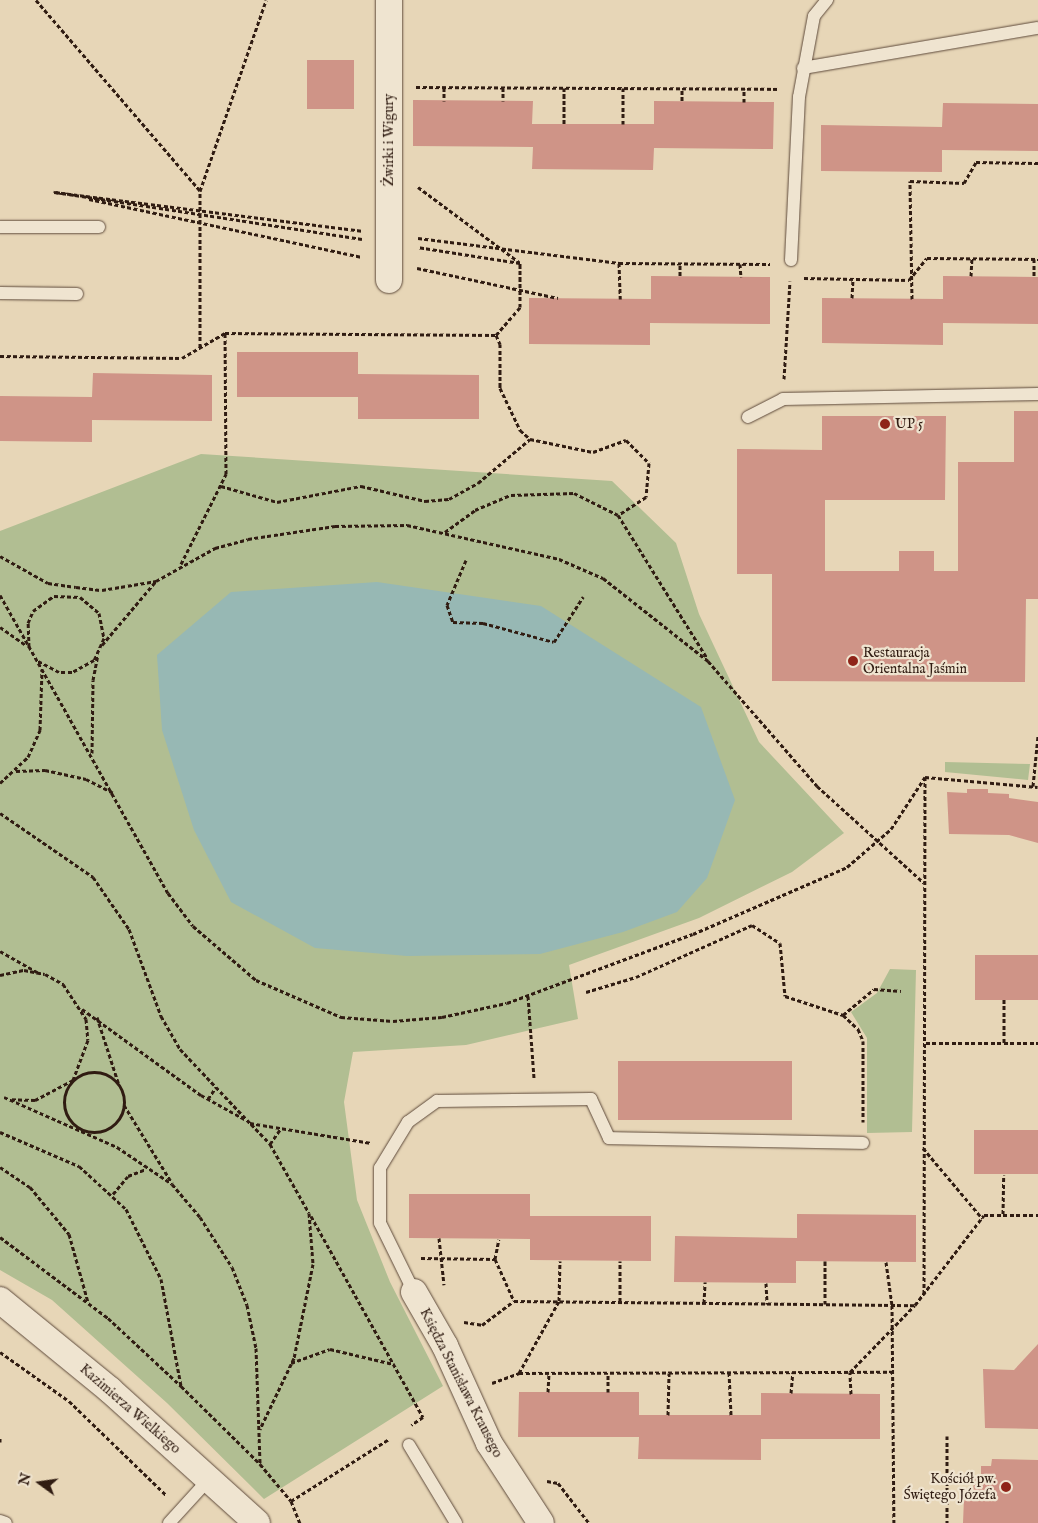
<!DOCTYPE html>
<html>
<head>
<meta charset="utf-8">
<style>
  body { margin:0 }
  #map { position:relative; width:1038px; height:1523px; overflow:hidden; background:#e7d6b7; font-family:"IM FELL English",serif }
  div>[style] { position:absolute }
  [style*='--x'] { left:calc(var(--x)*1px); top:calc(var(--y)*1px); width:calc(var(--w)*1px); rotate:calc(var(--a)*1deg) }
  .green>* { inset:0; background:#b1be92 }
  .water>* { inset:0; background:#97b8b4 }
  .building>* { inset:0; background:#cf9487; transform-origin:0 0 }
  .path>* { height:3px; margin-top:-1.5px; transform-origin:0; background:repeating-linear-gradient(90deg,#301c12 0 4px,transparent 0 6.5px) }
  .path>.ring { margin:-1.5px; padding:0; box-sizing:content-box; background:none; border:3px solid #301c12; border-radius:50% }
  .roads { filter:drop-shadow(0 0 1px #5e4a3b) drop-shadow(0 0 1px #5e4a3b) }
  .service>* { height:12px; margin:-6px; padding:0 6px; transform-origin:6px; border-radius:6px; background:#efe4d0 }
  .minor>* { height:26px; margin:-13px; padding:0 13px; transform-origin:13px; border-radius:13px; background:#efe4d0 }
  .dots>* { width:14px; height:14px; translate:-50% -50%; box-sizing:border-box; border:2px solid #efe4d0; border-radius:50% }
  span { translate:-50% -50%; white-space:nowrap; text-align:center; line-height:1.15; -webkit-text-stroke:4.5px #efe4d0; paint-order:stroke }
  .street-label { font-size:14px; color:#301c12 }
  .poi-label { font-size:14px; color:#301c12 }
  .left { translate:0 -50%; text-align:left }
  .right { translate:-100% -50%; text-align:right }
  .north { position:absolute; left:15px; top:1458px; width:50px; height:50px; -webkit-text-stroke:4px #efe4d0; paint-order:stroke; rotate:284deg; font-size:14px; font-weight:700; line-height:20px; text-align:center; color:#301c12 }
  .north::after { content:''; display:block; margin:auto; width:18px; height:22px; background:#301c12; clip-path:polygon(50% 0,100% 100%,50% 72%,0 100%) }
</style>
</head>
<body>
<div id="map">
  <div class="green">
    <div style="clip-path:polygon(201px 454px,612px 481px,676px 543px,699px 614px,759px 742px,844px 833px,792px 872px,699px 918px,569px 965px,578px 1019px,466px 1045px,353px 1052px,344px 1102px,357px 1200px,390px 1282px,443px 1386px,264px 1499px,167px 1403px,52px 1300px,0 1270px,0 531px)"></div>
    <div style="clip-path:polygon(945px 762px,1030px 764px,1028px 780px,945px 772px)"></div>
    <div style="clip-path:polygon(890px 969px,916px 970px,912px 1132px,867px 1133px,867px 1038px,851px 1012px,877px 993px)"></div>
  </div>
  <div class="water">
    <div style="clip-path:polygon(377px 582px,541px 606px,701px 707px,735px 800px,707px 878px,677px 912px,623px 932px,540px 954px,407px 956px,315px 948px,231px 902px,194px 830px,162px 730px,157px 655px,231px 592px)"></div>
  </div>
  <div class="building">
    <div style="left:307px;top:60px;width:47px;height:49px"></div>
    <div style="clip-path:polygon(413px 100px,533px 101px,532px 124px,654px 124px,654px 101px,774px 102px,773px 149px,654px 148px,653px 170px,532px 169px,533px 147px,413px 146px)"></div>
    <div style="clip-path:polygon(943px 103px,1038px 104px,1038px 151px,942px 150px,942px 172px,821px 171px,821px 125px,942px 127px)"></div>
    <div style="clip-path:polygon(651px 276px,770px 277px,770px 324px,650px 323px,650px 345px,529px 344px,529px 298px,651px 299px)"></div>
    <div style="clip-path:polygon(943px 276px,1038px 277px,1038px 324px,943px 323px,943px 345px,822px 343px,822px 298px,943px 299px)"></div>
    <div style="clip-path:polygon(237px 352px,358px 352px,358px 374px,479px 375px,479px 419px,358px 419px,358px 397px,237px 397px)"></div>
    <div style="clip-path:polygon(93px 373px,212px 375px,212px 421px,92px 420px,92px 442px,0 441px,0 396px,92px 397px)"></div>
    <div style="clip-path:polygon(1014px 411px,1038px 411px,1038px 599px,1026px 599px,1025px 682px,772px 681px,772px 574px,737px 574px,737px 449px,822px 450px,822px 416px,946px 416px,945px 500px,825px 500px,825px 571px,899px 571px,899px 551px,934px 551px,934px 571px,958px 571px,958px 462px,1014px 462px)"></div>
    <div style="clip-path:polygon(967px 789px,988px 789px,988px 793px,1009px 794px,1009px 798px,1038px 802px,1038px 843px,1009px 835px,949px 834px,947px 792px,967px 793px)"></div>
    <div style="left:975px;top:955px;width:63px;height:45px"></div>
    <div style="left:792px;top:1061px;width:59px;height:174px;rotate:90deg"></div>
    <div style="left:974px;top:1130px;width:64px;height:44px"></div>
    <div style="clip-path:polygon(409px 1194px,530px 1194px,530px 1216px,651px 1216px,651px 1261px,530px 1260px,530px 1239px,409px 1238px)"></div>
    <div style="clip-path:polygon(797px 1214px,916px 1215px,916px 1262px,796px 1261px,796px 1283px,674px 1282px,675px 1236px,797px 1238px)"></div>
    <div style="clip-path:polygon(1038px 1344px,1038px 1429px,985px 1428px,983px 1369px,1014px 1370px)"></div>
    <div style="clip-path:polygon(519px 1392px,639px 1392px,639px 1415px,761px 1415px,761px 1393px,880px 1394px,880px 1439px,761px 1439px,761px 1460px,638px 1459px,639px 1437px,518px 1437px)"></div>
    <div style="clip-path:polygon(992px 1459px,1038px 1460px,1038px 1523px,963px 1523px,964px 1498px,974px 1498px,973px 1477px,981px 1477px,981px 1466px,991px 1466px)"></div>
  </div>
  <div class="path">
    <div style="--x:36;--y:0;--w:252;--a:49.3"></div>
    <div style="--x:416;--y:87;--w:364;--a:0.3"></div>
    <div style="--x:444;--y:87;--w:14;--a:90"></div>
    <div style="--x:503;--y:87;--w:14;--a:90"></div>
    <div style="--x:623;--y:88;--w:36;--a:90"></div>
    <div style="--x:682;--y:101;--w:12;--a:-90"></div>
    <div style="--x:744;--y:102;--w:13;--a:-90"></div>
    <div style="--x:564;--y:124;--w:36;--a:-90"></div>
    <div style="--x:418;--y:187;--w:126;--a:36.6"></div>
    <div style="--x:89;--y:199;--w:279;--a:12"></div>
    <div style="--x:418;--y:238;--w:203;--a:7.1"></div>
    <div style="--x:619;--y:263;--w:151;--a:0.4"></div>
    <div style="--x:362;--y:239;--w:312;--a:-171.3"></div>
    <div style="--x:54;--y:192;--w:310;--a:7.2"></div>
    <div style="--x:1034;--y:259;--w:18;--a:90"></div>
    <div style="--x:619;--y:263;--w:36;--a:88"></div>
    <div style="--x:740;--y:264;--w:13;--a:86"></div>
    <div style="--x:417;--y:268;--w:144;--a:12"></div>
    <div style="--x:680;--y:276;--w:13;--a:-90"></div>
    <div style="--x:971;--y:276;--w:18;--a:-87"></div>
    <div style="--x:804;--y:278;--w:105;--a:1.1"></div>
    <div style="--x:909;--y:280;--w:28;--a:-51"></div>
    <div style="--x:927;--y:258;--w:111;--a:0.5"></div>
    <div style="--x:852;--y:298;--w:19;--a:-87"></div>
    <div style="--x:912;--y:299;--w:118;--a:-91"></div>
    <div style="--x:910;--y:181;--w:54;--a:2.1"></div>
    <div style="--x:964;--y:183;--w:24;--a:-60"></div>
    <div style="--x:976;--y:162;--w:62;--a:0.9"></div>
    <div style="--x:496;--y:335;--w:10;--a:66"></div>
    <div style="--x:500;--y:344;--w:44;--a:90"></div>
    <div style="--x:500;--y:388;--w:47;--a:64.5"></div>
    <div style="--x:520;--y:430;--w:13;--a:42"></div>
    <div style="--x:530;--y:439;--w:64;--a:11.7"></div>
    <div style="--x:593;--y:452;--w:35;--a:-20"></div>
    <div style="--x:626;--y:440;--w:33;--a:45"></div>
    <div style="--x:649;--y:463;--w:34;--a:95"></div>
    <div style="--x:646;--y:497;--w:33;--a:147"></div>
    <div style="--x:618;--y:515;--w:168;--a:58.1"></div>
    <div style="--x:200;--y:347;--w:156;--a:-90"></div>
    <div style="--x:200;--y:191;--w:202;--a:-70.9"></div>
    <div style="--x:0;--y:356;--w:182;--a:0.6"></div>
    <div style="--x:182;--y:358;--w:50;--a:-30.2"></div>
    <div style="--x:225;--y:333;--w:271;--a:0.4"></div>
    <div style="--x:496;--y:335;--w:37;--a:-49"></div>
    <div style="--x:520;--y:307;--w:44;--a:-90"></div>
    <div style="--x:520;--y:263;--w:104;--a:-171.2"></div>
    <div style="--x:784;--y:379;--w:98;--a:-86.5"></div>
    <div style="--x:221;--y:486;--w:58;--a:15.9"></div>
    <div style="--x:277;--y:502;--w:86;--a:-10.8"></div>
    <div style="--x:361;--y:486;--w:66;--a:13.2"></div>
    <div style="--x:425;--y:501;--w:24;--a:-5"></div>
    <div style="--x:449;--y:499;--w:33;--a:-29"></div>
    <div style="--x:478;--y:483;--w:68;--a:-40.2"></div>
    <div style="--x:445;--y:532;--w:37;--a:-36"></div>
    <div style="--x:475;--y:510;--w:39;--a:-23"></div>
    <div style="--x:511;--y:495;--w:63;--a:-1.8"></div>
    <div style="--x:574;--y:493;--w:49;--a:26.6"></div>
    <div style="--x:0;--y:556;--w:55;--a:29.4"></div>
    <div style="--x:48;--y:583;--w:28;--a:8"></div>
    <div style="--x:76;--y:587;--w:26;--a:7"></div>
    <div style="--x:102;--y:590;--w:55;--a:-9.5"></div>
    <div style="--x:466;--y:560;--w:49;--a:112.9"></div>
    <div style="--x:447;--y:605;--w:18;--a:71"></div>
    <div style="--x:453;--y:622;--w:30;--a:2"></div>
    <div style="--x:483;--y:623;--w:73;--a:15"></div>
    <div style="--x:554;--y:642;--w:54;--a:-57.2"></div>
    <div style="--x:181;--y:564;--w:101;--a:-63.4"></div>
    <div style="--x:226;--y:474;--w:141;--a:-90.4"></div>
    <div style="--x:0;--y:595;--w:342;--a:60.6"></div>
    <div style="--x:168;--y:893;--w:41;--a:52.9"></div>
    <div style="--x:193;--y:926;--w:83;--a:40.6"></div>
    <div style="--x:256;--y:980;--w:93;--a:23.5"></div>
    <div style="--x:341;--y:1017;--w:52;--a:4.4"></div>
    <div style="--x:393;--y:1021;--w:49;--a:-4.7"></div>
    <div style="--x:442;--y:1017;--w:66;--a:-12.2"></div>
    <div style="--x:507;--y:1003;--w:198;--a:-20.4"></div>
    <div style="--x:693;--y:934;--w:168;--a:-23.5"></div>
    <div style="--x:847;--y:867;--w:58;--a:-40.8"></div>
    <div style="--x:891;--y:829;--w:62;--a:-56.8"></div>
    <div style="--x:925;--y:777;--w:113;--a:5.1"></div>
    <div style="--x:0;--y:627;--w:32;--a:35"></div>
    <div style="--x:102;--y:645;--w:84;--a:-49.8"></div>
    <div style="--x:156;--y:581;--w:68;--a:-29.2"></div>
    <div style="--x:215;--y:548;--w:34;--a:-15"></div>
    <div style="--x:248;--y:539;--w:88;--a:-8.5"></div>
    <div style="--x:335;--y:526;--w:72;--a:-0.8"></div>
    <div style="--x:407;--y:525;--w:156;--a:12.6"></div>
    <div style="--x:559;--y:559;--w:48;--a:23.4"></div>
    <div style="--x:603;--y:578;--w:134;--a:38.3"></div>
    <div style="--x:708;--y:661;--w:166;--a:48.9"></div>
    <div style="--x:817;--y:786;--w:144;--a:42.2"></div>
    <div style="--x:29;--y:647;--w:24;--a:-92"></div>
    <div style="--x:28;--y:623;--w:13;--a:-67"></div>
    <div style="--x:33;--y:611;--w:26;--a:-36"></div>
    <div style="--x:54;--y:596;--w:26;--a:2"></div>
    <div style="--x:80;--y:597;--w:25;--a:40"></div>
    <div style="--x:99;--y:613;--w:25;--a:79"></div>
    <div style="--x:104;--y:638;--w:24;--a:114"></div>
    <div style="--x:94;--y:660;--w:25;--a:151"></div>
    <div style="--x:72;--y:672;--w:13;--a:180"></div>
    <div style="--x:59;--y:672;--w:24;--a:-152"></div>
    <div style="--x:92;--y:753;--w:73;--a:-89.2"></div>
    <div style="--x:93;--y:680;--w:25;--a:-79"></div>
    <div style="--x:16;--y:771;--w:29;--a:-2"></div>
    <div style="--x:45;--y:770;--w:42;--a:12.4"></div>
    <div style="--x:86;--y:779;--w:30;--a:27"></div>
    <div style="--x:0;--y:783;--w:38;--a:-43"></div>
    <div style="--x:28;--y:757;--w:30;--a:-66"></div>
    <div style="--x:40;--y:730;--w:61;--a:-88.1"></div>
    <div style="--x:1033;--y:786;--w:50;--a:-84.3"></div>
    <div style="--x:0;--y:813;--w:113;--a:34.5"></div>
    <div style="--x:93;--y:877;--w:63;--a:55.3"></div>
    <div style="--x:129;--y:929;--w:93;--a:69.8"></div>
    <div style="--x:161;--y:1016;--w:38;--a:60"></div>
    <div style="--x:180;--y:1049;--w:102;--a:46.6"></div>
    <div style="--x:250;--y:1123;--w:123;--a:9.4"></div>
    <div style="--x:0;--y:951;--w:43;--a:29.6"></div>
    <div style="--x:0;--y:975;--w:25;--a:-12"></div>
    <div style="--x:24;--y:970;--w:21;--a:11"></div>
    <div style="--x:45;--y:974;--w:21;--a:29"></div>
    <div style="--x:63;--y:984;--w:42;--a:56.7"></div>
    <div style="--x:86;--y:1019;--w:21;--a:85"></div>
    <div style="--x:88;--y:1040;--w:43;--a:110.6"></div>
    <div style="--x:73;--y:1080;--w:43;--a:152.2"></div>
    <div style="--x:35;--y:1100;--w:25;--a:-178"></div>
    <div style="--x:586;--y:992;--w:52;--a:-16.7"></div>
    <div style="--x:636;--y:977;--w:127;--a:-24.1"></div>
    <div style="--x:752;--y:925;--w:33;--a:33"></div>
    <div style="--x:780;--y:943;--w:53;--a:84.6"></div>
    <div style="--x:785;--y:996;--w:61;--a:18.1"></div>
    <div style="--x:843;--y:1015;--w:21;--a:43"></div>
    <div style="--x:858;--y:1029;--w:13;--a:67"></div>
    <div style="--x:863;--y:1041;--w:81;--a:90"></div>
    <div style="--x:528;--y:996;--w:82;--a:85.8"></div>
    <div style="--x:1004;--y:999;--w:44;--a:90"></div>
    <div style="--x:82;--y:1009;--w:147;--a:35.9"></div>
    <div style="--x:201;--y:1095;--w:51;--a:29.1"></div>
    <div style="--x:843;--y:1015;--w:40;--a:-40"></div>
    <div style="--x:874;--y:989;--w:27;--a:4"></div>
    <div style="--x:97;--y:1017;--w:71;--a:72.1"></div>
    <div style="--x:926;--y:1043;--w:112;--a:0"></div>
    <div class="ring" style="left:64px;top:1072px;width:57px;height:57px"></div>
    <div style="--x:4;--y:1097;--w:124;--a:23.9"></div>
    <div style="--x:117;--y:1147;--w:66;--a:33.9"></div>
    <div style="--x:172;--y:1184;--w:43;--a:49.7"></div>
    <div style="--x:200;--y:1217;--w:59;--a:57.4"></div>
    <div style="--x:232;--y:1267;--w:41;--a:68.5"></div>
    <div style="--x:247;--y:1305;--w:44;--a:78.2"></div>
    <div style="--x:256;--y:1348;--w:116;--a:88"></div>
    <div style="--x:208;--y:1099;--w:14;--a:-56"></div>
    <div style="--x:124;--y:1105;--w:92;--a:58.4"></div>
    <div style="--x:251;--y:1124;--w:28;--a:46"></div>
    <div style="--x:270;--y:1144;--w:79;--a:60.5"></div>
    <div style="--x:309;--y:1213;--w:51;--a:85.5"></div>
    <div style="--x:313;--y:1264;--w:96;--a:101.4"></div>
    <div style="--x:294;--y:1358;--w:79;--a:115.6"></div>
    <div style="--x:0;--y:1132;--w:86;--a:23.3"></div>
    <div style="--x:79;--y:1166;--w:64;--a:42.5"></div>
    <div style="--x:126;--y:1209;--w:78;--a:63.4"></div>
    <div style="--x:161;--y:1279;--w:109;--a:79.4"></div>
    <div style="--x:270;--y:1144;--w:19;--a:-55"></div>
    <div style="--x:923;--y:1148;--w:92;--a:49.9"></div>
    <div style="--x:0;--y:1167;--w:36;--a:34"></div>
    <div style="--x:30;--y:1187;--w:61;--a:50.3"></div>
    <div style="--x:69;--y:1234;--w:71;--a:74.4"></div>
    <div style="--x:113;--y:1194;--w:23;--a:-50"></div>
    <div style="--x:128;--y:1176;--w:19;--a:-21"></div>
    <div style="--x:1003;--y:1214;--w:39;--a:-89"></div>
    <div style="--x:311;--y:1216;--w:230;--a:60.9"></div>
    <div style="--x:423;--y:1417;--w:14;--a:146"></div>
    <div style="--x:0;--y:1237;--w:135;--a:36.9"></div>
    <div style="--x:108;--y:1318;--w:100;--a:43"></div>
    <div style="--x:181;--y:1386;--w:111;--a:44.6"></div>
    <div style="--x:260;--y:1464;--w:48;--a:50"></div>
    <div style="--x:291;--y:1501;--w:24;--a:68"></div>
    <div style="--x:439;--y:1238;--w:47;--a:83.9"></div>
    <div style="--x:421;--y:1258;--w:74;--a:0.8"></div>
    <div style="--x:495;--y:1259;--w:46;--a:65.7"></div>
    <div style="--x:514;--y:1301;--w:401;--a:0.6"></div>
    <div style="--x:495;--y:1259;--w:20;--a:-79"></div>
    <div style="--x:886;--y:1262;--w:43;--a:82.1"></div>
    <div style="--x:892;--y:1305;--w:218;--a:89.5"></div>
    <div style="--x:766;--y:1283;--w:21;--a:87"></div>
    <div style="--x:924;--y:1294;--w:517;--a:-89.89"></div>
    <div style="--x:620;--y:1301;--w:40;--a:-90"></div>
    <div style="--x:704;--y:1303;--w:21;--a:-87"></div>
    <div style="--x:825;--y:1304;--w:43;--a:-90"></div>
    <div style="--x:464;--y:1322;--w:18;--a:9"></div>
    <div style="--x:482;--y:1325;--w:40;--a:-37"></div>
    <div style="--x:0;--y:1352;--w:85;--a:35.4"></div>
    <div style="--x:69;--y:1401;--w:135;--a:44.1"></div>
    <div style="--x:291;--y:1363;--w:41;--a:-19.7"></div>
    <div style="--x:330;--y:1349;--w:65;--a:13.4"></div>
    <div style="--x:729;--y:1372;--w:43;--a:87.3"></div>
    <div style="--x:519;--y:1373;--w:82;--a:-60.9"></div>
    <div style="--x:559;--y:1301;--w:40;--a:-88.6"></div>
    <div style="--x:492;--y:1383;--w:29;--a:-20"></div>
    <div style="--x:519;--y:1373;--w:374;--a:-0.2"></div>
    <div style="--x:548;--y:1392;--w:19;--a:-87"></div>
    <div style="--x:608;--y:1392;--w:19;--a:-90"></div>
    <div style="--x:791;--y:1393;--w:21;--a:-85"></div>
    <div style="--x:851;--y:1394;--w:22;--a:-93"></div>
    <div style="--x:850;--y:1372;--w:93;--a:-45.9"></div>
    <div style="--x:915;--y:1305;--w:113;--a:-52.5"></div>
    <div style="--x:984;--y:1215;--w:54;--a:0"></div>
    <div style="--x:668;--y:1415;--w:42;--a:-88.6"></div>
    <div style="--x:947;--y:1436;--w:87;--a:90"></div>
    <div style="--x:0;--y:1438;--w:4;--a:90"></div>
    <div style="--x:547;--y:1481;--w:11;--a:10"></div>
    <div style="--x:558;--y:1483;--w:51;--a:52.2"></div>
    <div style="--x:291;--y:1501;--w:116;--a:-32.3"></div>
  </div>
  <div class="roads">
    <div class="service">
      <div style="--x:803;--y:68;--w:238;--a:-9.7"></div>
      <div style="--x:0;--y:227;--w:99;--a:0"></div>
      <div style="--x:791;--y:260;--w:163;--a:-87.2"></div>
      <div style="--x:799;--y:97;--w:82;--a:-79.5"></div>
      <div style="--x:814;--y:16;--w:21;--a:-51"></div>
      <div style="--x:0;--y:293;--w:77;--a:0.7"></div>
      <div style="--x:748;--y:417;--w:39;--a:-27"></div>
      <div style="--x:783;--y:399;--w:255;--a:-1.1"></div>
      <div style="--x:414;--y:1292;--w:77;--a:-116.2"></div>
      <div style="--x:380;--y:1223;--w:55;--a:-90"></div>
      <div style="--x:380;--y:1168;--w:54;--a:-58.7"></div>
      <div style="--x:408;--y:1122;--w:36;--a:-36"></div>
      <div style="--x:437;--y:1101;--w:154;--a:-0.7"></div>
      <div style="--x:591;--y:1099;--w:43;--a:65.2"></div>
      <div style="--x:609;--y:1138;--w:254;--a:1.1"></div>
      <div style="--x:409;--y:1445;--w:91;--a:58.9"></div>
      <div style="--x:0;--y:1521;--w:6;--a:18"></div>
      <div style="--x:169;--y:1523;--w:59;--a:-47.7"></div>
    </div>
    <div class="minor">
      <div style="--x:389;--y:280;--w:280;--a:-90"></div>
      <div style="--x:414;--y:1292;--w:62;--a:60.1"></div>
      <div style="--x:445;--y:1346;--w:107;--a:65.6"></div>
      <div style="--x:489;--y:1443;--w:95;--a:57"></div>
      <div style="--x:0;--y:1300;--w:142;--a:39.3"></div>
      <div style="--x:110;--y:1390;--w:198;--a:42.1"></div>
    </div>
  </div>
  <div class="dots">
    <div style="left:885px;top:424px;background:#8f2418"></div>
    <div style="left:853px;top:661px;background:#8f2418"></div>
    <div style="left:1006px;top:1487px;background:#8f2418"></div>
  </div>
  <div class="street-label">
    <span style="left:389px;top:140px;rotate:-90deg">Żwirki i Wigury</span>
    <span style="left:461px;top:1383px;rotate:63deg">Księdza Stanisława Krausego</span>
    <span style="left:130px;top:1409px;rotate:41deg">Kazimierza Wielkiego</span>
  </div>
  <div class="poi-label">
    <span class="left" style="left:895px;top:424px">UP 5</span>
    <span class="left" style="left:863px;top:661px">Restauracja<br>Orientalna Jaśmin</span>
    <span class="right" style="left:996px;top:1487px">Kościół pw.<br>Świętego Józefa</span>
  </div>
  <div class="north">N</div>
</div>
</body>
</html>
